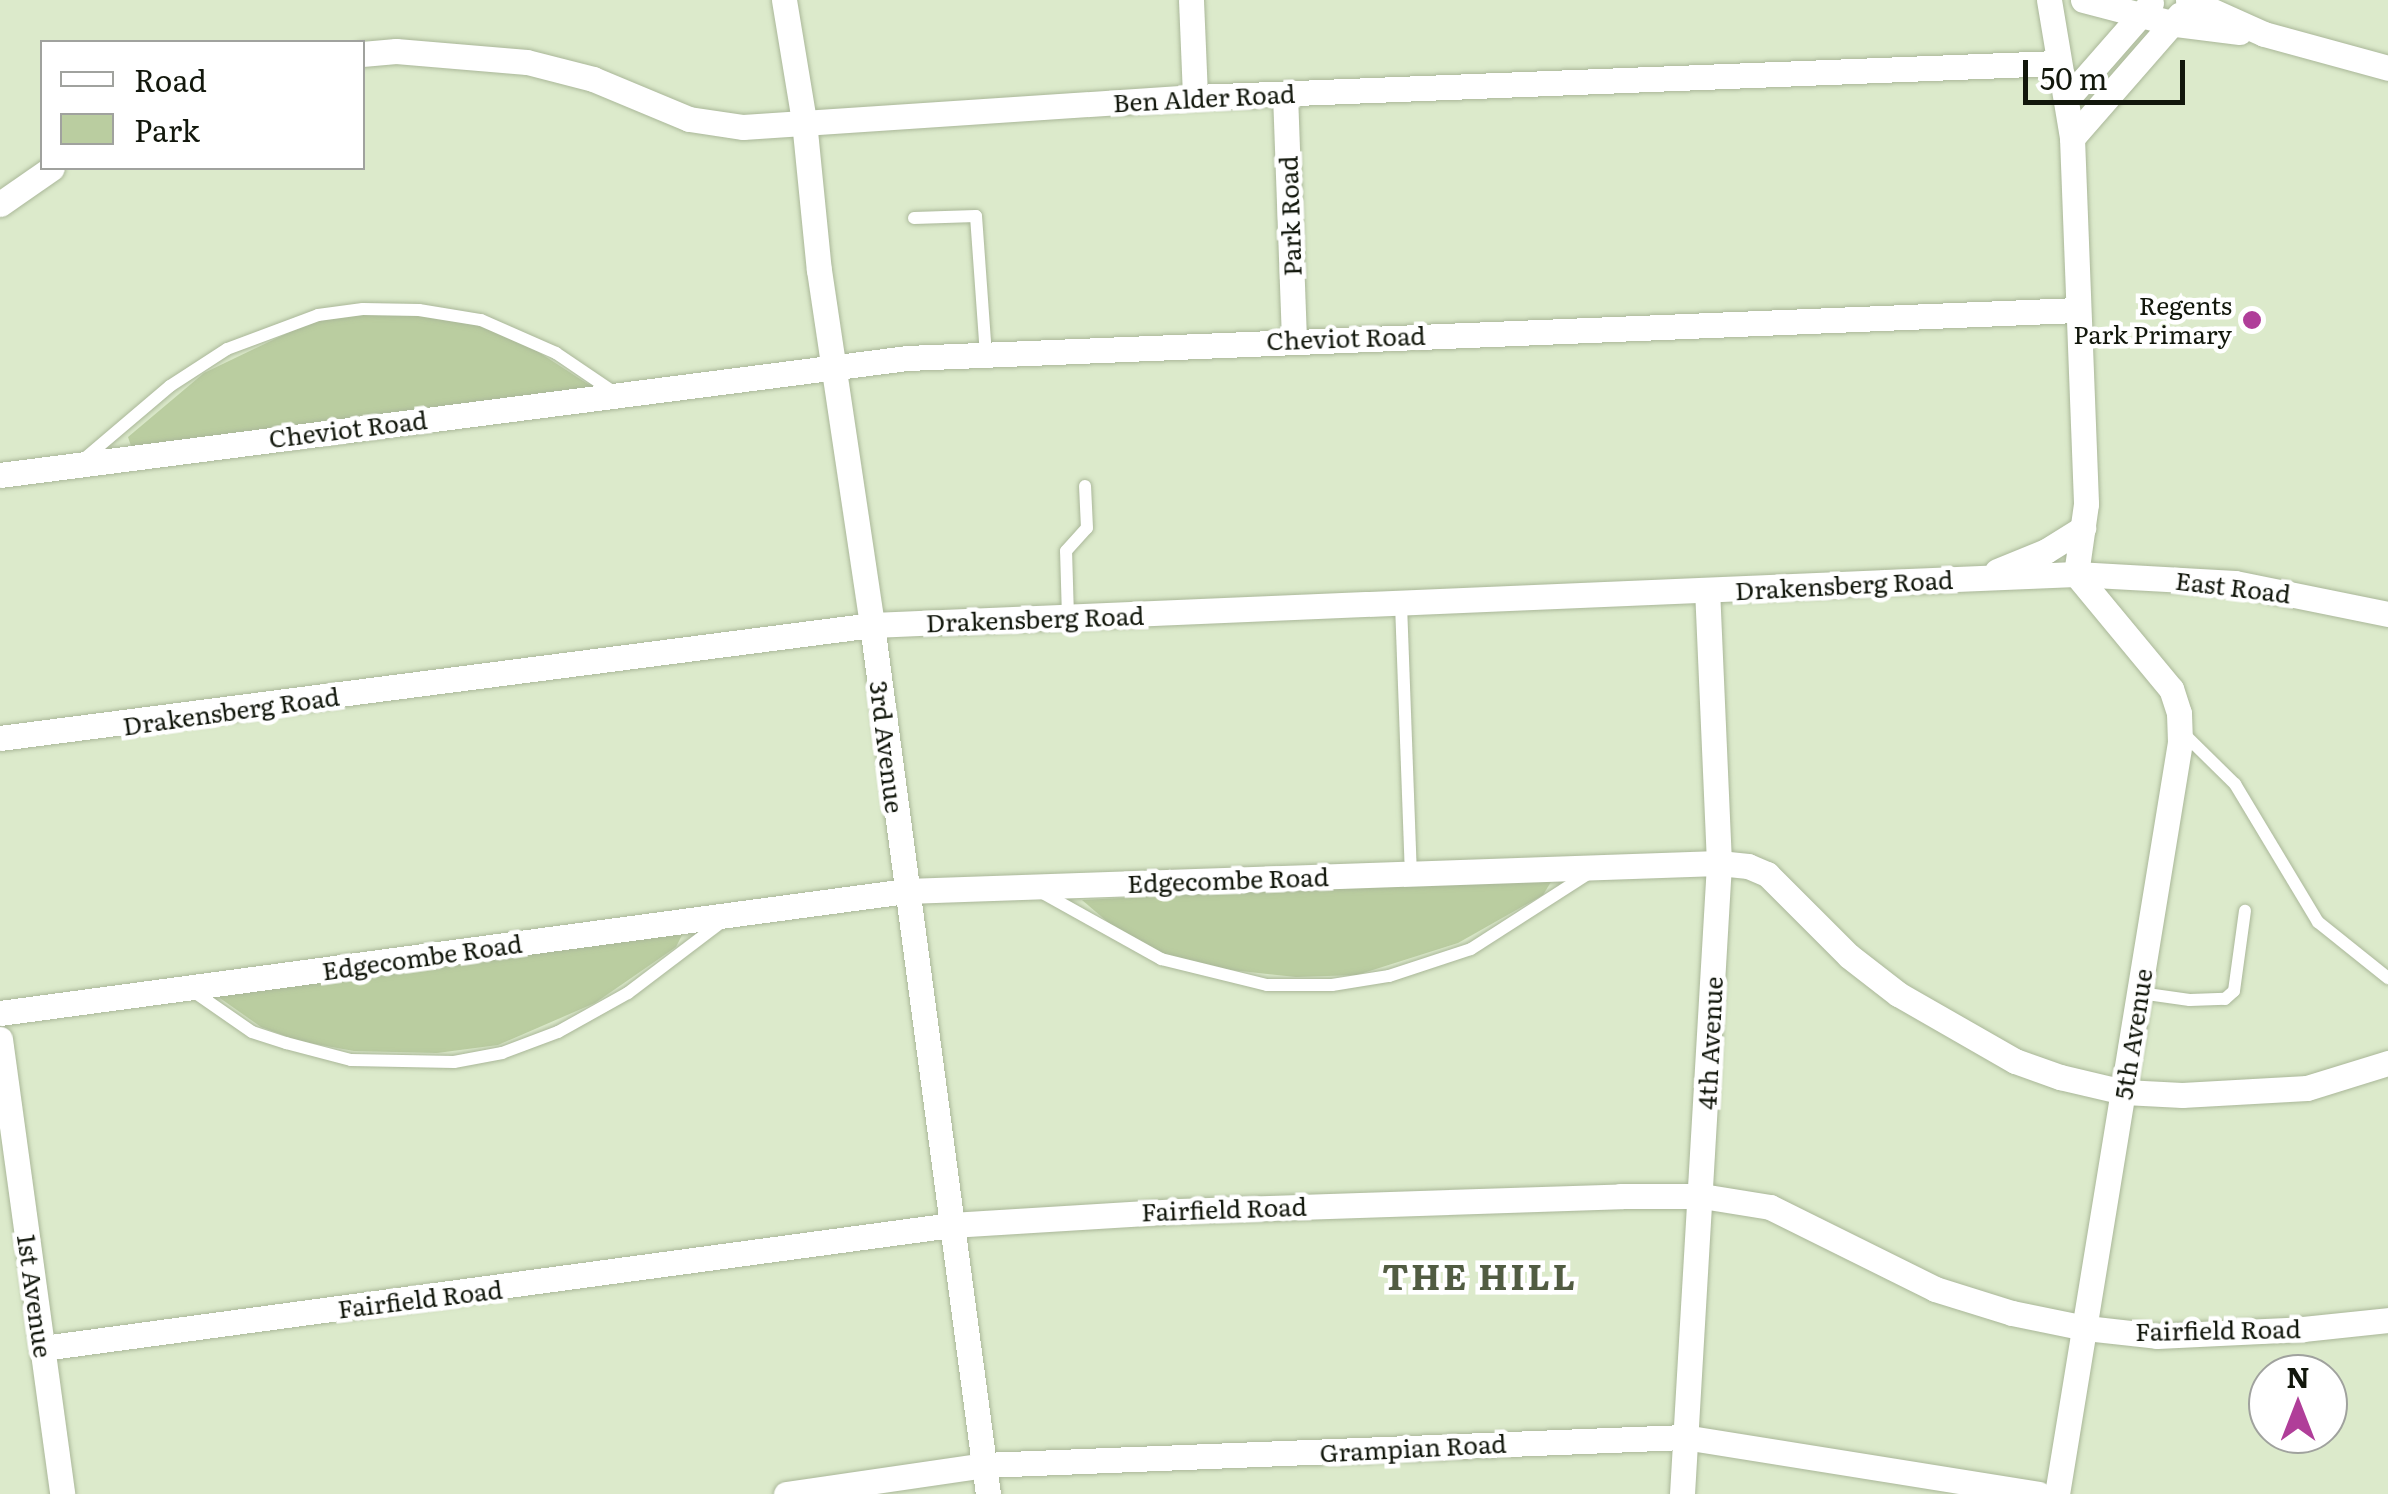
<!DOCTYPE html>
<html>
<head>
<meta charset="utf-8">
<style>
  body { margin:0 }
  #map { position:relative; width:2388px; height:1494px; overflow:hidden; background:#dceacb; font-family:Literata,serif }
  div>[style] { position:absolute }
  [style*='--x'] { left:calc(var(--x)*1px); top:calc(var(--y)*1px); width:calc(var(--w)*1px); rotate:calc(var(--a)*1deg) }
  .green>* { inset:0; background:#bacda0 }
  .roads { filter:drop-shadow(0 0 2px #aab799) drop-shadow(0 0 2px #aab799) }
  .lane>* { height:12px; margin:-6px; padding:0 6px; transform-origin:6px; border-radius:6px; background:#fff }
  .street>* { height:25px; margin:-12.5px; padding:0 12.5px; transform-origin:12.5px; border-radius:12.5px; background:#fff }
  .dots>* { width:28px; height:28px; translate:-50% -50%; box-sizing:border-box; border:5px solid #fff; border-radius:50% }
  span { translate:-50% -50%; white-space:nowrap; text-align:center; line-height:1.15; -webkit-text-stroke:9px #fff; paint-order:stroke }
  .street-label { font-size:25px; color:#12170c }
  .poi-label { font-size:25px; color:#12170c }
  .right { translate:-100% -50%; text-align:right }
  .district-label { font-size:35px; color:#515c42; font-weight:700; letter-spacing:2.5px }
  .legend { position:absolute; left:40px; top:40px; width:325px; height:130px; box-sizing:border-box; background:#fff; border:2px solid #a0a29e; margin:0; padding:12px 18px; list-style:none; font-size:30px; color:#12170c }
  .legend li { display:flex; align-items:center; gap:20px; height:50px }
  .legend b { width:50px; border:2px solid #a0a29e }
  .north { position:absolute; left:2248px; top:1354px; width:100px; height:100px; box-sizing:border-box; background:#fff; border:2px solid #a0a29e; border-radius:50%; rotate:0deg; font-size:28px; font-weight:700; line-height:40px; text-align:center; color:#12170c }
  .north::after { content:''; display:block; margin:auto; width:35px; height:45px; background:#b03e99; clip-path:polygon(50% 0,100% 100%,50% 72%,0 100%) }
  .scale { position:absolute; left:2023px; top:60px; width:162px; height:45px; box-sizing:border-box; border:5px solid #12170c; border-top:0; padding-left:12px; font-size:30px; line-height:35px; white-space:nowrap; color:#12170c; -webkit-text-stroke:8px #fff; paint-order:stroke }
</style>
</head>
<body>
<div id="map">
  <div class="green">
    <div style="clip-path:polygon(379px 311px,453px 315px,503px 329px,594px 388px,132px 449px,128px 437px,204px 373px,321px 317px)"></div>
    <div style="clip-path:polygon(1554px 877px,1543px 895px,1458px 943px,1357px 975px,1296px 977px,1213px 968px,1160px 953px,1123px 935px,1082px 900px)"></div>
    <div style="clip-path:polygon(685px 929px,676px 947px,595px 1003px,498px 1045px,437px 1053px,354px 1051px,299px 1041px,261px 1027px,217px 996px)"></div>
  </div>
  <div class="roads">
    <div class="lane">
      <div style="--x:914;--y:218;--w:62;--a:-1.8"></div>
      <div style="--x:976;--y:216;--w:139;--a:85.9"></div>
      <div style="--x:84;--y:459;--w:113;--a:-40.3"></div>
      <div style="--x:170;--y:386;--w:68;--a:-33"></div>
      <div style="--x:227;--y:349;--w:97;--a:-20.5"></div>
      <div style="--x:318;--y:315;--w:45;--a:-7.6"></div>
      <div style="--x:363;--y:309;--w:56;--a:1"></div>
      <div style="--x:419;--y:310;--w:63;--a:9.2"></div>
      <div style="--x:481;--y:320;--w:82;--a:23.7"></div>
      <div style="--x:556;--y:353;--w:71;--a:34.1"></div>
      <div style="--x:1401;--y:604;--w:269;--a:87.9"></div>
      <div style="--x:1068;--y:617;--w:66;--a:-91.7"></div>
      <div style="--x:1066;--y:551;--w:31;--a:-48"></div>
      <div style="--x:1087;--y:528;--w:42;--a:-92.7"></div>
      <div style="--x:2181;--y:731;--w:76;--a:44.5"></div>
      <div style="--x:2235;--y:784;--w:161;--a:59"></div>
      <div style="--x:2318;--y:922;--w:90;--a:38.7"></div>
      <div style="--x:1039;--y:891;--w:140;--a:29.1"></div>
      <div style="--x:1161;--y:959;--w:109;--a:13.8"></div>
      <div style="--x:1267;--y:985;--w:65;--a:0"></div>
      <div style="--x:1332;--y:985;--w:58;--a:-9"></div>
      <div style="--x:1389;--y:976;--w:86;--a:-18.2"></div>
      <div style="--x:1471;--y:949;--w:143;--a:-32.7"></div>
      <div style="--x:190;--y:989;--w:75;--a:34.7"></div>
      <div style="--x:252;--y:1032;--w:36;--a:18"></div>
      <div style="--x:286;--y:1043;--w:67;--a:14.7"></div>
      <div style="--x:351;--y:1060;--w:103;--a:1.1"></div>
      <div style="--x:454;--y:1062;--w:49;--a:-10.6"></div>
      <div style="--x:502;--y:1053;--w:60;--a:-20.6"></div>
      <div style="--x:558;--y:1032;--w:80;--a:-29.1"></div>
      <div style="--x:628;--y:993;--w:119;--a:-37.2"></div>
      <div style="--x:2140;--y:993;--w:50;--a:8"></div>
      <div style="--x:2190;--y:1000;--w:35;--a:-2"></div>
      <div style="--x:2225;--y:999;--w:12;--a:-42"></div>
      <div style="--x:2234;--y:991;--w:81;--a:-82.2"></div>
    </div>
    <div class="street">
      <div style="--x:784;--y:0;--w:123;--a:80.6"></div>
      <div style="--x:804;--y:121;--w:150;--a:84.3"></div>
      <div style="--x:819;--y:270;--w:359;--a:81.5"></div>
      <div style="--x:872;--y:625;--w:877;--a:82.4"></div>
      <div style="--x:1191;--y:0;--w:97;--a:87.6"></div>
      <div style="--x:2049;--y:0;--w:140;--a:80.5"></div>
      <div style="--x:2072;--y:138;--w:366;--a:87.8"></div>
      <div style="--x:2086;--y:504;--w:71;--a:98.1"></div>
      <div style="--x:2083;--y:0;--w:96;--a:14.5"></div>
      <div style="--x:2176;--y:24;--w:64;--a:7.2"></div>
      <div style="--x:2188;--y:0;--w:83;--a:24.1"></div>
      <div style="--x:2264;--y:34;--w:129;--a:15.3"></div>
      <div style="--x:362;--y:54;--w:34;--a:-5"></div>
      <div style="--x:396;--y:51;--w:131;--a:4.8"></div>
      <div style="--x:527;--y:62;--w:68;--a:14.4"></div>
      <div style="--x:593;--y:79;--w:104;--a:22.6"></div>
      <div style="--x:689;--y:119;--w:55;--a:8.4"></div>
      <div style="--x:743;--y:127;--w:453;--a:-3.8"></div>
      <div style="--x:1195;--y:97;--w:863;--a:-2.26"></div>
      <div style="--x:1285;--y:94;--w:245;--a:87.9"></div>
      <div style="--x:2066;--y:100;--w:129;--a:-48.8"></div>
      <div style="--x:2072;--y:138;--w:164;--a:-48.9"></div>
      <div style="--x:0;--y:204;--w:63;--a:-34.7"></div>
      <div style="--x:0;--y:475;--w:915;--a:-7.35"></div>
      <div style="--x:907;--y:358;--w:1172;--a:-2.35"></div>
      <div style="--x:1997;--y:571;--w:53;--a:-22.2"></div>
      <div style="--x:2046;--y:551;--w:44;--a:-31.9"></div>
      <div style="--x:0;--y:738;--w:879;--a:-7.38"></div>
      <div style="--x:872;--y:625;--w:1205;--a:-2.43"></div>
      <div style="--x:2076;--y:574;--w:159;--a:3.2"></div>
      <div style="--x:2235;--y:583;--w:156;--a:11.5"></div>
      <div style="--x:0;--y:1013;--w:914;--a:-7.67"></div>
      <div style="--x:906;--y:891;--w:813;--a:-1.97"></div>
      <div style="--x:1719;--y:863;--w:29;--a:6"></div>
      <div style="--x:1748;--y:866;--w:21;--a:23"></div>
      <div style="--x:1767;--y:874;--w:116;--a:45"></div>
      <div style="--x:1849;--y:956;--w:62;--a:37.8"></div>
      <div style="--x:1898;--y:994;--w:135;--a:29.8"></div>
      <div style="--x:2015;--y:1061;--w:48;--a:19.6"></div>
      <div style="--x:2060;--y:1077;--w:66;--a:13.2"></div>
      <div style="--x:2124;--y:1092;--w:58;--a:3"></div>
      <div style="--x:2182;--y:1095;--w:125;--a:-3.2"></div>
      <div style="--x:2307;--y:1088;--w:85;--a:-17.2"></div>
      <div style="--x:0;--y:1039;--w:459;--a:82.2"></div>
      <div style="--x:43;--y:1348;--w:916;--a:-7.71"></div>
      <div style="--x:951;--y:1225;--w:228;--a:-3.5"></div>
      <div style="--x:1179;--y:1211;--w:441;--a:-1.9"></div>
      <div style="--x:1620;--y:1196;--w:82;--a:0"></div>
      <div style="--x:1702;--y:1196;--w:69;--a:9.2"></div>
      <div style="--x:1770;--y:1207;--w:184;--a:26.4"></div>
      <div style="--x:1935;--y:1289;--w:81;--a:17.3"></div>
      <div style="--x:2012;--y:1313;--w:76;--a:11.5"></div>
      <div style="--x:2086;--y:1328;--w:71;--a:6.4"></div>
      <div style="--x:2157;--y:1336;--w:146;--a:-2.7"></div>
      <div style="--x:2303;--y:1329;--w:85;--a:-6"></div>
      <div style="--x:786;--y:1494;--w:200;--a:-8.3"></div>
      <div style="--x:984;--y:1465;--w:701;--a:-2.29"></div>
      <div style="--x:1684;--y:1437;--w:359;--a:9.1"></div>
      <div style="--x:1682;--y:1494;--w:632;--a:-86.64"></div>
      <div style="--x:1719;--y:863;--w:272;--a:-92.5"></div>
      <div style="--x:2057;--y:1494;--w:762;--a:-80.71"></div>
      <div style="--x:2180;--y:742;--w:29;--a:-92"></div>
      <div style="--x:2179;--y:713;--w:25;--a:-108"></div>
      <div style="--x:2171;--y:689;--w:149;--a:-129.6"></div>
    </div>
  </div>
  <div class="dots">
    <div style="left:2252px;top:320px;background:#b03e99"></div>
  </div>
  <div class="street-label">
    <span style="left:1204px;top:98px;rotate:-3deg">Ben Alder Road</span>
    <span style="left:1290px;top:216px;rotate:-92deg">Park Road</span>
    <span style="left:1346px;top:338px;rotate:-2deg">Cheviot Road</span>
    <span style="left:348px;top:429px;rotate:-7deg">Cheviot Road</span>
    <span style="left:1844px;top:585px;rotate:-3deg">Drakensberg Road</span>
    <span style="left:2233px;top:587px;rotate:7deg">East Road</span>
    <span style="left:1035px;top:619px;rotate:-2deg">Drakensberg Road</span>
    <span style="left:231px;top:711px;rotate:-8deg">Drakensberg Road</span>
    <span style="left:887px;top:747px;rotate:83deg">3rd Avenue</span>
    <span style="left:1228px;top:880px;rotate:-2deg">Edgecombe Road</span>
    <span style="left:422px;top:957px;rotate:-8deg">Edgecombe Road</span>
    <span style="left:2133px;top:1034px;rotate:-81deg">5th Avenue</span>
    <span style="left:1710px;top:1043px;rotate:-87deg">4th Avenue</span>
    <span style="left:1224px;top:1209px;rotate:-2deg">Fairfield Road</span>
    <span style="left:35px;top:1296px;rotate:82deg">1st Avenue</span>
    <span style="left:420px;top:1299px;rotate:-7deg">Fairfield Road</span>
    <span style="left:2218px;top:1330px;rotate:-1deg">Fairfield Road</span>
    <span style="left:1413px;top:1448px;rotate:-3deg">Grampian Road</span>
  </div>
  <div class="poi-label">
    <span class="right" style="left:2232px;top:320px">Regents<br>Park Primary</span>
  </div>
  <div class="district-label">
    <span style="left:1480px;top:1275px">THE HILL</span>
  </div>
  <ul class="legend">
  <li><b style="height:12px;background:#fff"></b>Road</li>
  <li><b style="height:28px;background:#bacda0"></b>Park</li>
  </ul>
  <div class="north">N</div>
  <div class="scale">50 m</div>
</div>
</body>
</html>
